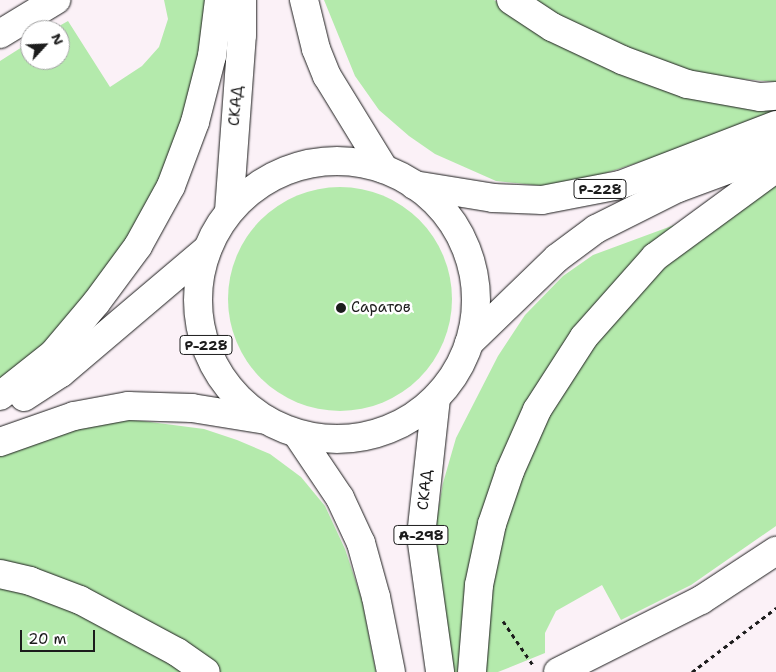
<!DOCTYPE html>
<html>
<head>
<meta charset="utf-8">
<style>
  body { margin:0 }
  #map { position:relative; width:776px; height:672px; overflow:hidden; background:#fbf1f7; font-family:"Shantell Sans",sans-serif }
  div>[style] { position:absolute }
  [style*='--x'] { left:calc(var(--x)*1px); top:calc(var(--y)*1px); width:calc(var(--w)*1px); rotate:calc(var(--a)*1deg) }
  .green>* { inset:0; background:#b4eaac }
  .round { border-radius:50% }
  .path>* { height:3px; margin-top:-1.5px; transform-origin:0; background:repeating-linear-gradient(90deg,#1c1c1c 0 4px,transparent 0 8px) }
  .roads { filter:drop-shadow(0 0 1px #1c1c1c) drop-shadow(0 0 1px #1c1c1c) }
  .major>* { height:28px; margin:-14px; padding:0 14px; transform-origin:14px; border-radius:14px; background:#fff }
  .highway>* { height:28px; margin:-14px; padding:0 14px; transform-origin:14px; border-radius:14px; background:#fff }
  .highway>.ring { margin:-14px; padding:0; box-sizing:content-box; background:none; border:28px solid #fff; border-radius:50% }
  .dots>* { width:14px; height:14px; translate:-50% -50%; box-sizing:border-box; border:2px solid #fff; border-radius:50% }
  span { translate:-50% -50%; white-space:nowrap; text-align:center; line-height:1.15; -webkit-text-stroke:5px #fff; paint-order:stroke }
  .shield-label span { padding:1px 4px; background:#fff; border:1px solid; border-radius:4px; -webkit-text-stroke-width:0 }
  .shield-label { font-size:14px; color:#1c1c1c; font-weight:700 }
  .street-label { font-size:15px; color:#1c1c1c }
  .poi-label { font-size:15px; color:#1c1c1c }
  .left { translate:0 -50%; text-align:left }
  .north { position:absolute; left:20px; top:20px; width:50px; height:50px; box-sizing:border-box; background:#fff; border:1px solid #a4a4a4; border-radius:50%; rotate:65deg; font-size:14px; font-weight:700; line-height:20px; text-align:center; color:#1c1c1c }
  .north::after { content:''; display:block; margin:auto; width:18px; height:22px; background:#1c1c1c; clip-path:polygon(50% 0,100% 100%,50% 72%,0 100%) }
  .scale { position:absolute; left:20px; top:630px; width:75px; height:22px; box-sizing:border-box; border:2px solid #1c1c1c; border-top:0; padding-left:6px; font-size:15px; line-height:18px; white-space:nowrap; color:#1c1c1c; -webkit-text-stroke:4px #fff; paint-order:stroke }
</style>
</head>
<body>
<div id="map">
  <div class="green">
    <div style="clip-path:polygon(164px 0,210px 0,187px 123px,131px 240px,44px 347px,0 385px,0 61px,30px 42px,30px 60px,60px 60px,60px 30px,52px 30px,68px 21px,110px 87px,142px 66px,159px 47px,168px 19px)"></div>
    <div style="clip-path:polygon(324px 0,494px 0,549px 34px,776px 102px,776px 118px,572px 184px,543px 186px,496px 181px,435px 154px,409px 136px,379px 110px,355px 76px)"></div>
    <div style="clip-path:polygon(525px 0,776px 0,776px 82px,688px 74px,625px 52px)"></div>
    <div style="clip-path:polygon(776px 185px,776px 526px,691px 585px,621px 620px,602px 585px,556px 611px,545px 633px,545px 653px,498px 672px,484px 672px,490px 586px,502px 523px,546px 415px,593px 341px,662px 265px)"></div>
    <div class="round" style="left:228px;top:187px;width:224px;height:224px"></div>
    <div style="clip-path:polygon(677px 224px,649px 251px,530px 404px,464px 672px,451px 672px,436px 583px,436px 522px,443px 483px,456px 438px,498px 356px,525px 315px,563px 276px,593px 255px)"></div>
    <div style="clip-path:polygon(127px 419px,204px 429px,237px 440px,270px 454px,301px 477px,325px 506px,345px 549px,362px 600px,376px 672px,218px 672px,0 565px,0 449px,77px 426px)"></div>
    <div style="clip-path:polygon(0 584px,77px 609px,188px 672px,0 672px)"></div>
  </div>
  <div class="path">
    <div style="--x:503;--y:621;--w:53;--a:55.7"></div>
    <div style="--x:692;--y:672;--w:106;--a:-37.3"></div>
  </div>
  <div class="roads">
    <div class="major">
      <div style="--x:0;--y:34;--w:66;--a:-31.3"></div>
      <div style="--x:0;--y:396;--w:68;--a:-38.4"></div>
      <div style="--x:53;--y:354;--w:67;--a:-49.9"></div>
      <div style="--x:96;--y:303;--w:71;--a:-53.6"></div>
      <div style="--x:138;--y:246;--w:68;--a:-61.2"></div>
      <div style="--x:171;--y:186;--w:68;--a:-69.4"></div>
      <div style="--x:195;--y:122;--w:68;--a:-75.6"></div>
      <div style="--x:212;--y:56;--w:56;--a:-82.9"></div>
      <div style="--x:24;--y:397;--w:44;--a:-33"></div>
      <div style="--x:61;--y:373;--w:192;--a:-40.3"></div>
      <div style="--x:0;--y:442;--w:78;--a:-19.4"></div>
      <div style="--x:74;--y:416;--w:55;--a:-10.5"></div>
      <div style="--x:128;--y:406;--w:64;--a:1.8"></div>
      <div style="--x:192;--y:408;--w:75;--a:9.2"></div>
      <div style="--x:0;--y:574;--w:31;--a:13"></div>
      <div style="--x:30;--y:581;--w:53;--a:20.8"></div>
      <div style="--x:80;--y:600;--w:110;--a:28.2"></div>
      <div style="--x:177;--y:652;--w:35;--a:35"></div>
      <div style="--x:558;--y:672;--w:160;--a:-26.7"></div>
      <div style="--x:701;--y:600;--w:90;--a:-33.2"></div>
    </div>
    <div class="highway">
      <div style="--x:304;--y:0;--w:50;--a:76.2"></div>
      <div style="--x:316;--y:49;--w:29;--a:68"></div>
      <div style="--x:327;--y:76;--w:109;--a:58.5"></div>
      <div style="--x:511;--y:0;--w:49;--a:33.4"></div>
      <div style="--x:552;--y:27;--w:77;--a:25.2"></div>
      <div style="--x:622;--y:60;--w:69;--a:20.3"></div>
      <div style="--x:687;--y:84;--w:74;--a:10.1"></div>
      <div style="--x:760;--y:97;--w:16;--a:-4"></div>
      <div class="ring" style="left:198px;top:161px;width:250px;height:250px"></div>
      <div style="--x:414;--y:185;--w:80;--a:9.3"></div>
      <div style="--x:493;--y:198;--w:49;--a:2.3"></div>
      <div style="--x:542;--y:200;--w:79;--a:-10.9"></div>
      <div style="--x:620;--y:185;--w:167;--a:-21"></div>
      <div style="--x:229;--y:211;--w:176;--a:-85.8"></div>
      <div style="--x:242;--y:35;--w:35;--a:-90"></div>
      <div style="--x:469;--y:343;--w:122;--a:-44"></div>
      <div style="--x:557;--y:258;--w:49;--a:-36.6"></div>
      <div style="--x:596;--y:229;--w:92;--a:-26.6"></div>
      <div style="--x:678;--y:188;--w:104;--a:-20.2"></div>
      <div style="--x:436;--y:398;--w:139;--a:96.2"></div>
      <div style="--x:421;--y:536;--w:137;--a:82"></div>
      <div style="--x:297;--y:434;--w:77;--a:56.1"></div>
      <div style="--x:340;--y:498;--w:50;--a:65"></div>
      <div style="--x:361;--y:543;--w:56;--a:74.5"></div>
      <div style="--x:376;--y:597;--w:76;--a:78.7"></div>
      <div style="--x:472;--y:672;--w:87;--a:-85.4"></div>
      <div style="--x:479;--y:585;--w:62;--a:-78"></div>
      <div style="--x:492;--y:524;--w:56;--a:-71.2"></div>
      <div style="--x:510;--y:471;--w:67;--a:-66.1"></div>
      <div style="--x:537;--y:410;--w:87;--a:-57.2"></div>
      <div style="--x:584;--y:337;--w:107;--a:-48.4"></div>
      <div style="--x:655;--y:257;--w:150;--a:-36.3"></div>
    </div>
  </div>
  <div class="dots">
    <div style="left:341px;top:308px;background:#1c1c1c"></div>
  </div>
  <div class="shield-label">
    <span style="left:600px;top:189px">Р-228</span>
    <span style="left:206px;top:345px">Р-228</span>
    <span style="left:421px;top:535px">А-298</span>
  </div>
  <div class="street-label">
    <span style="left:236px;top:106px;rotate:-85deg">СКАД</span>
    <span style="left:425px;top:490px;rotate:-85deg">СКАД</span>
  </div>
  <div class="poi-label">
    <span class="left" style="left:351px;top:308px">Саратов</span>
  </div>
  <div class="north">N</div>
  <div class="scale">20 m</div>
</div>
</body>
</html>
